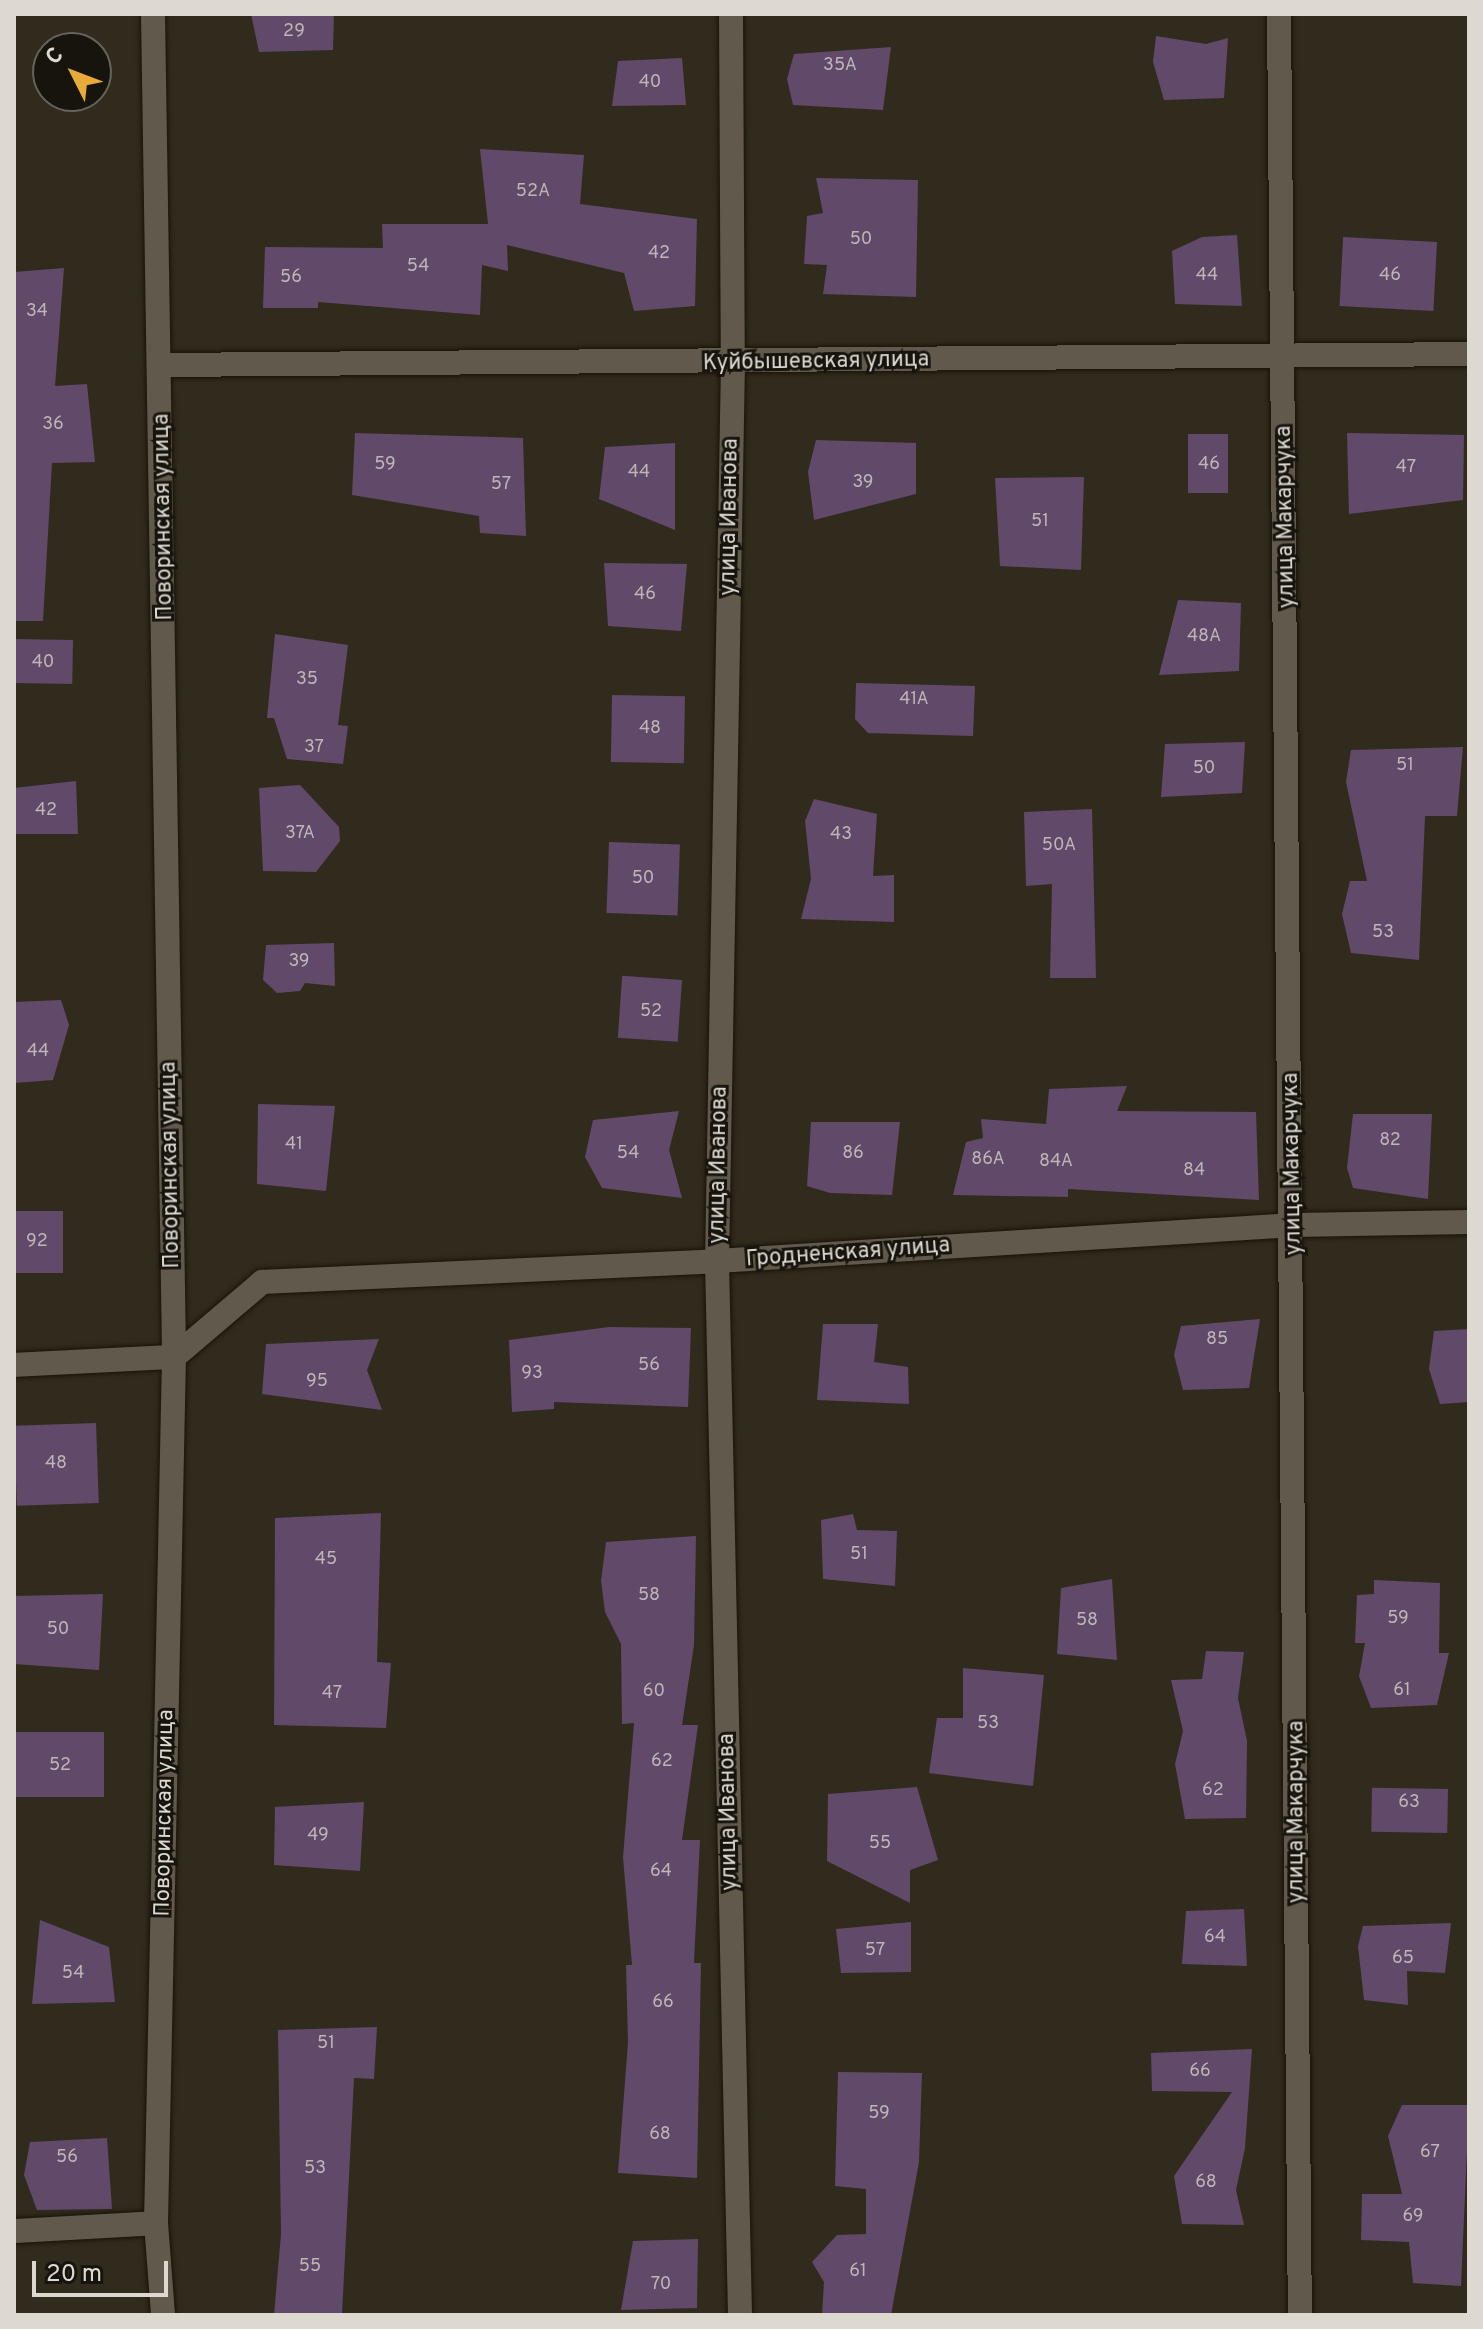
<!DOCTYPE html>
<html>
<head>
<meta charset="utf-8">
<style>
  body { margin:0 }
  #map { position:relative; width:1483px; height:2329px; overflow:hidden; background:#312b1e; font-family:Overpass,sans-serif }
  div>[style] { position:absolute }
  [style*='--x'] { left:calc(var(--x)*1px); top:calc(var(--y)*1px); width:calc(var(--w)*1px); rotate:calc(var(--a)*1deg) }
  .building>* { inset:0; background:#604969; transform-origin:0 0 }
  .roads { filter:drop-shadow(0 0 2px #191308) drop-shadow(0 0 2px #191308) }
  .street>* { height:24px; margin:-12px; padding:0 12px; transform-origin:12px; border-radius:12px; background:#615a4c }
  span { translate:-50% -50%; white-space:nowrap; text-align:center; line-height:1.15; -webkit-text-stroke:6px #17140e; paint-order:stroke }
  .number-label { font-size:18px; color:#beb5b7 }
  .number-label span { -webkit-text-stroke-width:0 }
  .street-label { font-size:22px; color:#ddd9d1 }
  .frame { position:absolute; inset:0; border:16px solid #ddd9d1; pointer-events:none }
  .north { position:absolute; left:32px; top:32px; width:80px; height:80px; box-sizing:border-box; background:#17140e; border:2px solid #66635c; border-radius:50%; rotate:312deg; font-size:22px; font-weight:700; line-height:32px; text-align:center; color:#ddd9d1 }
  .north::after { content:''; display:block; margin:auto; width:28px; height:36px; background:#e9ab38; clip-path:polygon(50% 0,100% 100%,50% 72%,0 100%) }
  .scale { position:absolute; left:32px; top:2261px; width:136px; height:36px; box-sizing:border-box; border:4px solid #ddd9d1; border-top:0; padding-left:10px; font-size:24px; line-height:28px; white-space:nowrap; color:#ddd9d1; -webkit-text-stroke:6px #17140e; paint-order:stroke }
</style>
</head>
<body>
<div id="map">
  <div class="building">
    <div style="clip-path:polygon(251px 14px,334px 14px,333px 50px,259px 52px)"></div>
    <div style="clip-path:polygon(1156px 36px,1206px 44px,1228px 38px,1224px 98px,1164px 100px,1153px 62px)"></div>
    <div style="clip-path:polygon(891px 47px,883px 110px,793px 105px,787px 79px,794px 54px)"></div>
    <div style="clip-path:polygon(682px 58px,686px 105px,612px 106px,618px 61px)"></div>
    <div style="clip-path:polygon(480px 149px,584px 155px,580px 204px,697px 219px,695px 306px,634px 311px,624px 273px,507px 245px,508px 271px,482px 265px,480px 315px,318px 302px,318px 308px,263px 308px,265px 247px,383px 248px,382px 224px,488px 224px)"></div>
    <div style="clip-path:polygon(816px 178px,918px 180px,916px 297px,823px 294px,827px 265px,804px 264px,807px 216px,823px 213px)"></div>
    <div style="clip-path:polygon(1237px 235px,1242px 306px,1175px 304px,1172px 251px,1202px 237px)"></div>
    <div style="left:1437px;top:242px;width:69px;height:94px;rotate:93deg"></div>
    <div style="clip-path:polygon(64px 268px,55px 386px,87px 384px,95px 462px,52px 463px,43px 621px,14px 621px,14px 272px)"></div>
    <div style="clip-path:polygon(355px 433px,523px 438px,526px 536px,480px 533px,479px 516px,352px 495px)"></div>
    <div style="clip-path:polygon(1347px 433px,1464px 435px,1463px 500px,1349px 514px)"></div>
    <div style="left:1228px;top:434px;width:59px;height:40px;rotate:90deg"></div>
    <div style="clip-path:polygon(816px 440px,916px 443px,916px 494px,814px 520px,808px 472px)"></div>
    <div style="clip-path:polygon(675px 443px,675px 530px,599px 499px,605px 447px)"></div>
    <div style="clip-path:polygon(1084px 477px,1081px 570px,1000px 566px,995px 478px)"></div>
    <div style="clip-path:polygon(604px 563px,687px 564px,681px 631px,608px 626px)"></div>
    <div style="clip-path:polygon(1178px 600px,1241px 603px,1239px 671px,1159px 675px)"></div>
    <div style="clip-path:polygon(275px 634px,348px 645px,338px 725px,348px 726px,343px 764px,287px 759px,274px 718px,267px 718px)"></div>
    <div style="left:73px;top:640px;width:44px;height:59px;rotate:91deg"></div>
    <div style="clip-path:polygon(856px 683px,975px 686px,973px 736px,868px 733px,855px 719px)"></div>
    <div style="left:612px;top:695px;width:73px;height:67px;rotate:1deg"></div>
    <div style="clip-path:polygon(1245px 742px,1242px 793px,1161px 797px,1165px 744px)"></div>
    <div style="clip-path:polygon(1463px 747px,1457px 816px,1425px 816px,1419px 960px,1351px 953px,1342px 914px,1350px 881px,1367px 881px,1346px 782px,1351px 750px)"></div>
    <div style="clip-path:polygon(76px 781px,78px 834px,14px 834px,14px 788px)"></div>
    <div style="clip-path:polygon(300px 785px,339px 827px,340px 841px,316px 872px,263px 871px,259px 788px)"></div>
    <div style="clip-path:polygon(814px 799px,877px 814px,873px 876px,894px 875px,894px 922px,801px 919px,811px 879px,805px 821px)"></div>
    <div style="clip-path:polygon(1092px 809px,1096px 978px,1050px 978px,1052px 884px,1026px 886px,1024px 812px)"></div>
    <div style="left:609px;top:842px;width:71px;height:71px;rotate:2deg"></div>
    <div style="clip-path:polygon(334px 943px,335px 986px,305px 983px,300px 991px,277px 993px,263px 980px,266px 945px)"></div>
    <div style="left:682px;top:980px;width:62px;height:60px;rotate:94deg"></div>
    <div style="clip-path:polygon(61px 1000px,69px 1025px,53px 1080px,14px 1083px,14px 1002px)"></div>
    <div style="clip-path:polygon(1127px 1086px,1117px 1111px,1256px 1112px,1259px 1200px,1068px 1189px,1068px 1197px,953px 1195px,966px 1142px,983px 1138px,981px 1119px,1046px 1124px,1049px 1089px)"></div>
    <div style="clip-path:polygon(258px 1104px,335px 1106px,326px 1191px,257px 1184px)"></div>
    <div style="clip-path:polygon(679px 1111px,669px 1150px,682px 1198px,602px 1188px,585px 1157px,593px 1120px)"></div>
    <div style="clip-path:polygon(1353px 1114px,1432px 1114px,1428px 1199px,1353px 1188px,1347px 1168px)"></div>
    <div style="clip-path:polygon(811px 1122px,900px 1122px,892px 1195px,830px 1193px,807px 1186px)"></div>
    <div style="left:14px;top:1211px;width:49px;height:62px"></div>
    <div style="clip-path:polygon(1260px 1319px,1249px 1388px,1183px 1390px,1174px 1355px,1181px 1326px)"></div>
    <div style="clip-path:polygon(823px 1324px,878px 1324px,874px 1362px,908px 1367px,909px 1404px,817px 1400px)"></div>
    <div style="clip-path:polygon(609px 1327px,691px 1328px,688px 1407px,554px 1402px,554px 1409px,512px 1412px,509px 1340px)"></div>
    <div style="clip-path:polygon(1469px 1329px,1469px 1402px,1440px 1404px,1429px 1369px,1434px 1331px)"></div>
    <div style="clip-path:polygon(379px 1339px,367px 1370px,382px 1410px,262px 1394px,266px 1344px)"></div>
    <div style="left:96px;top:1423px;width:80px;height:82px;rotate:88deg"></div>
    <div style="clip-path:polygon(381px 1513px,377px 1662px,391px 1663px,386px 1728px,274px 1725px,275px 1518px)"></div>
    <div style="clip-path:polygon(853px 1514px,857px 1530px,897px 1531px,895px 1586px,823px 1579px,821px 1520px)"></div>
    <div style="clip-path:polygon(696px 1536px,694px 1645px,682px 1725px,698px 1725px,682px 1840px,700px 1840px,694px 1963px,701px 1963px,697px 2178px,618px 2173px,628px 2042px,626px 1965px,632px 1965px,623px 1857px,634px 1723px,622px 1724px,621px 1644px,605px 1612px,601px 1581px,606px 1542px)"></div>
    <div style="clip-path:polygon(1112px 1579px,1117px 1660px,1057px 1654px,1061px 1588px)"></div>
    <div style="clip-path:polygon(1374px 1580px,1440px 1583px,1439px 1653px,1449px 1653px,1437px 1705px,1371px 1708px,1359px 1676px,1365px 1643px,1355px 1643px,1357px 1595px,1374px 1594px)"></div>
    <div style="clip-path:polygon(103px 1594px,99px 1670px,14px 1664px,14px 1596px)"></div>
    <div style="clip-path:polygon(1206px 1651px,1244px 1652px,1238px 1698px,1247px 1741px,1246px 1818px,1185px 1819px,1175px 1764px,1183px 1731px,1171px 1680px,1202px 1679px)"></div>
    <div style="clip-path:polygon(963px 1668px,1044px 1675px,1033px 1786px,929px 1773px,937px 1718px,963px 1718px)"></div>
    <div style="left:104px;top:1732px;width:65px;height:90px;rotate:90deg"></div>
    <div style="clip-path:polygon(917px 1787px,938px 1860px,910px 1870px,910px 1903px,827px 1861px,828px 1794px)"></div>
    <div style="left:1448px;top:1789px;width:44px;height:76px;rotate:91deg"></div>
    <div style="clip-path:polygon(364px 1802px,360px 1871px,274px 1865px,275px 1807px)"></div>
    <div style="clip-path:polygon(1244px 1909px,1247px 1966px,1182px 1964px,1186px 1911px)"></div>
    <div style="clip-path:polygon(40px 1920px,109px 1947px,115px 2002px,32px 2004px)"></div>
    <div style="clip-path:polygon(911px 1922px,911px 1972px,841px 1973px,836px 1929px)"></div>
    <div style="clip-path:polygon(1451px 1923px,1445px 1973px,1407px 1971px,1408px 2005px,1364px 2000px,1358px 1946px,1363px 1926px)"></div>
    <div style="clip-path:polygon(377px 2027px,374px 2079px,354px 2078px,342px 2315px,274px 2315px,281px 2234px,278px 2030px)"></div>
    <div style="clip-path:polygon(1252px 2049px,1245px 2148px,1236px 2190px,1244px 2225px,1182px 2224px,1174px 2176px,1232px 2092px,1152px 2091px,1151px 2053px)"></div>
    <div style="clip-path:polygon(838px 2072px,922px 2073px,919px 2162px,891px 2315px,822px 2315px,824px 2282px,812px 2262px,837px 2235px,866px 2234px,866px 2189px,835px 2186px)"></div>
    <div style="clip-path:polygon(1402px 2105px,1469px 2105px,1461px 2286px,1413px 2283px,1409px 2242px,1361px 2240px,1362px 2194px,1402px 2194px,1388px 2136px)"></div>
    <div style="clip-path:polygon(107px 2138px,112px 2209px,37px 2210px,24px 2175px,30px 2142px)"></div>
    <div style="clip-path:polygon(698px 2239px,697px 2308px,621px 2310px,633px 2241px)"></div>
  </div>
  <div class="roads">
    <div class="street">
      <div style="--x:153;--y:14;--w:1343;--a:89.1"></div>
      <div style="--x:174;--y:1357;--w:866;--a:91.19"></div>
      <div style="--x:156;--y:2223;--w:92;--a:85.6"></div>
      <div style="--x:731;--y:14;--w:349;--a:89.7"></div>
      <div style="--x:733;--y:363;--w:898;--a:91.02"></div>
      <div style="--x:717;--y:1261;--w:1054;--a:88.75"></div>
      <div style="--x:1279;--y:14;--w:2301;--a:89.48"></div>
      <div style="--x:162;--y:365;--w:1307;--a:-0.48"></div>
      <div style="--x:14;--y:1365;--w:160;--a:-2.9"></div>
      <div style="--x:174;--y:1357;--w:116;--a:-40.4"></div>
      <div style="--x:262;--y:1282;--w:455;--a:-2.6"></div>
      <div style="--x:717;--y:1261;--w:578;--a:-3.57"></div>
      <div style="--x:1294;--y:1225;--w:175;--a:-1"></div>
      <div style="--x:14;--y:2231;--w:142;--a:-3.2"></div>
    </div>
  </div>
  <div class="number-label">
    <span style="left:294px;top:32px">29</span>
    <span style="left:840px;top:66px">35А</span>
    <span style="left:650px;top:83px">40</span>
    <span style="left:533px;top:192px">52А</span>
    <span style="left:861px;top:240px">50</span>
    <span style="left:659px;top:254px">42</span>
    <span style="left:418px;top:267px">54</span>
    <span style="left:1207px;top:276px">44</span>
    <span style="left:1390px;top:276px">46</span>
    <span style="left:291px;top:278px">56</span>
    <span style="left:37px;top:312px">34</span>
    <span style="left:53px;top:425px">36</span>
    <span style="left:385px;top:465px">59</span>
    <span style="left:1209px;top:465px">46</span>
    <span style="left:1406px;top:468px">47</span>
    <span style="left:639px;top:473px">44</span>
    <span style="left:863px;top:483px">39</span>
    <span style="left:501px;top:485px">57</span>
    <span style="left:1040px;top:522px">51</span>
    <span style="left:645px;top:595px">46</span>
    <span style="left:1204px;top:637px">48А</span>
    <span style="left:43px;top:663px">40</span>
    <span style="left:307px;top:680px">35</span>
    <span style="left:914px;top:700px">41А</span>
    <span style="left:650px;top:729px">48</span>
    <span style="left:314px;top:748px">37</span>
    <span style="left:1405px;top:766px">51</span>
    <span style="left:1204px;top:769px">50</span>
    <span style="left:46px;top:811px">42</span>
    <span style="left:300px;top:834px">37А</span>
    <span style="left:841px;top:835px">43</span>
    <span style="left:1059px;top:846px">50А</span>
    <span style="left:643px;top:879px">50</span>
    <span style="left:1383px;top:933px">53</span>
    <span style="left:299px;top:962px">39</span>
    <span style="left:651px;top:1012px">52</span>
    <span style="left:38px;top:1052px">44</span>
    <span style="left:1390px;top:1141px">82</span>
    <span style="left:294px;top:1145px">41</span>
    <span style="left:628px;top:1154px">54</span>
    <span style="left:853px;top:1154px">86</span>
    <span style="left:988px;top:1160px">86А</span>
    <span style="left:1056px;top:1162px">84А</span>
    <span style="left:1194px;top:1171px">84</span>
    <span style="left:37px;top:1242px">92</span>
    <span style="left:1217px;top:1340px">85</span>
    <span style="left:649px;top:1366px">56</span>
    <span style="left:532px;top:1374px">93</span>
    <span style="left:317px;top:1382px">95</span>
    <span style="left:56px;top:1464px">48</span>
    <span style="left:859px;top:1555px">51</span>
    <span style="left:326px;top:1560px">45</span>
    <span style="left:649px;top:1596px">58</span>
    <span style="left:1398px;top:1619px">59</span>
    <span style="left:1087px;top:1621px">58</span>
    <span style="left:58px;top:1630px">50</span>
    <span style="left:1402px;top:1691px">61</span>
    <span style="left:654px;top:1692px">60</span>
    <span style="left:332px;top:1694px">47</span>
    <span style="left:988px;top:1724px">53</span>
    <span style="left:662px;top:1762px">62</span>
    <span style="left:60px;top:1766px">52</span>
    <span style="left:1213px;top:1791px">62</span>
    <span style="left:1409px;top:1803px">63</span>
    <span style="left:318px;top:1836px">49</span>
    <span style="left:880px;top:1844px">55</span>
    <span style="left:661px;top:1872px">64</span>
    <span style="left:1215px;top:1938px">64</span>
    <span style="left:875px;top:1951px">57</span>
    <span style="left:1403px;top:1959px">65</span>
    <span style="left:73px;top:1974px">54</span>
    <span style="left:663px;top:2003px">66</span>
    <span style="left:326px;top:2044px">51</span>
    <span style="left:1200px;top:2072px">66</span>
    <span style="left:879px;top:2114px">59</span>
    <span style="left:660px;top:2135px">68</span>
    <span style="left:1430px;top:2153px">67</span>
    <span style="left:67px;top:2158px">56</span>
    <span style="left:315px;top:2169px">53</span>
    <span style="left:1206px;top:2183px">68</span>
    <span style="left:1413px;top:2217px">69</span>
    <span style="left:310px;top:2267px">55</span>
    <span style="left:858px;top:2272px">61</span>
    <span style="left:661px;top:2285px">70</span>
  </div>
  <div class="street-label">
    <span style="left:816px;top:362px;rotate:-1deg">Куйбышевская улица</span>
    <span style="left:164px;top:517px;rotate:-91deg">Поворинская улица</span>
    <span style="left:730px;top:517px;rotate:-89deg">улица Иванова</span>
    <span style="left:1286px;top:517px;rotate:-91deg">улица Макарчука</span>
    <span style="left:1293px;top:1164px;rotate:-91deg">улица Макарчука</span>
    <span style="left:171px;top:1165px;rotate:-91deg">Поворинская улица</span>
    <span style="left:719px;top:1165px;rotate:-89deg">улица Иванова</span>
    <span style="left:848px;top:1253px;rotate:-4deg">Гродненская улица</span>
    <span style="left:729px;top:1812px;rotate:-91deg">улица Иванова</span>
    <span style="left:1297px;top:1812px;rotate:-90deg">улица Макарчука</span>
    <span style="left:165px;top:1813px;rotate:-89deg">Поворинская улица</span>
  </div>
  <div class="frame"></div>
  <div class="north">С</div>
  <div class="scale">20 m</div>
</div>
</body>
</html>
